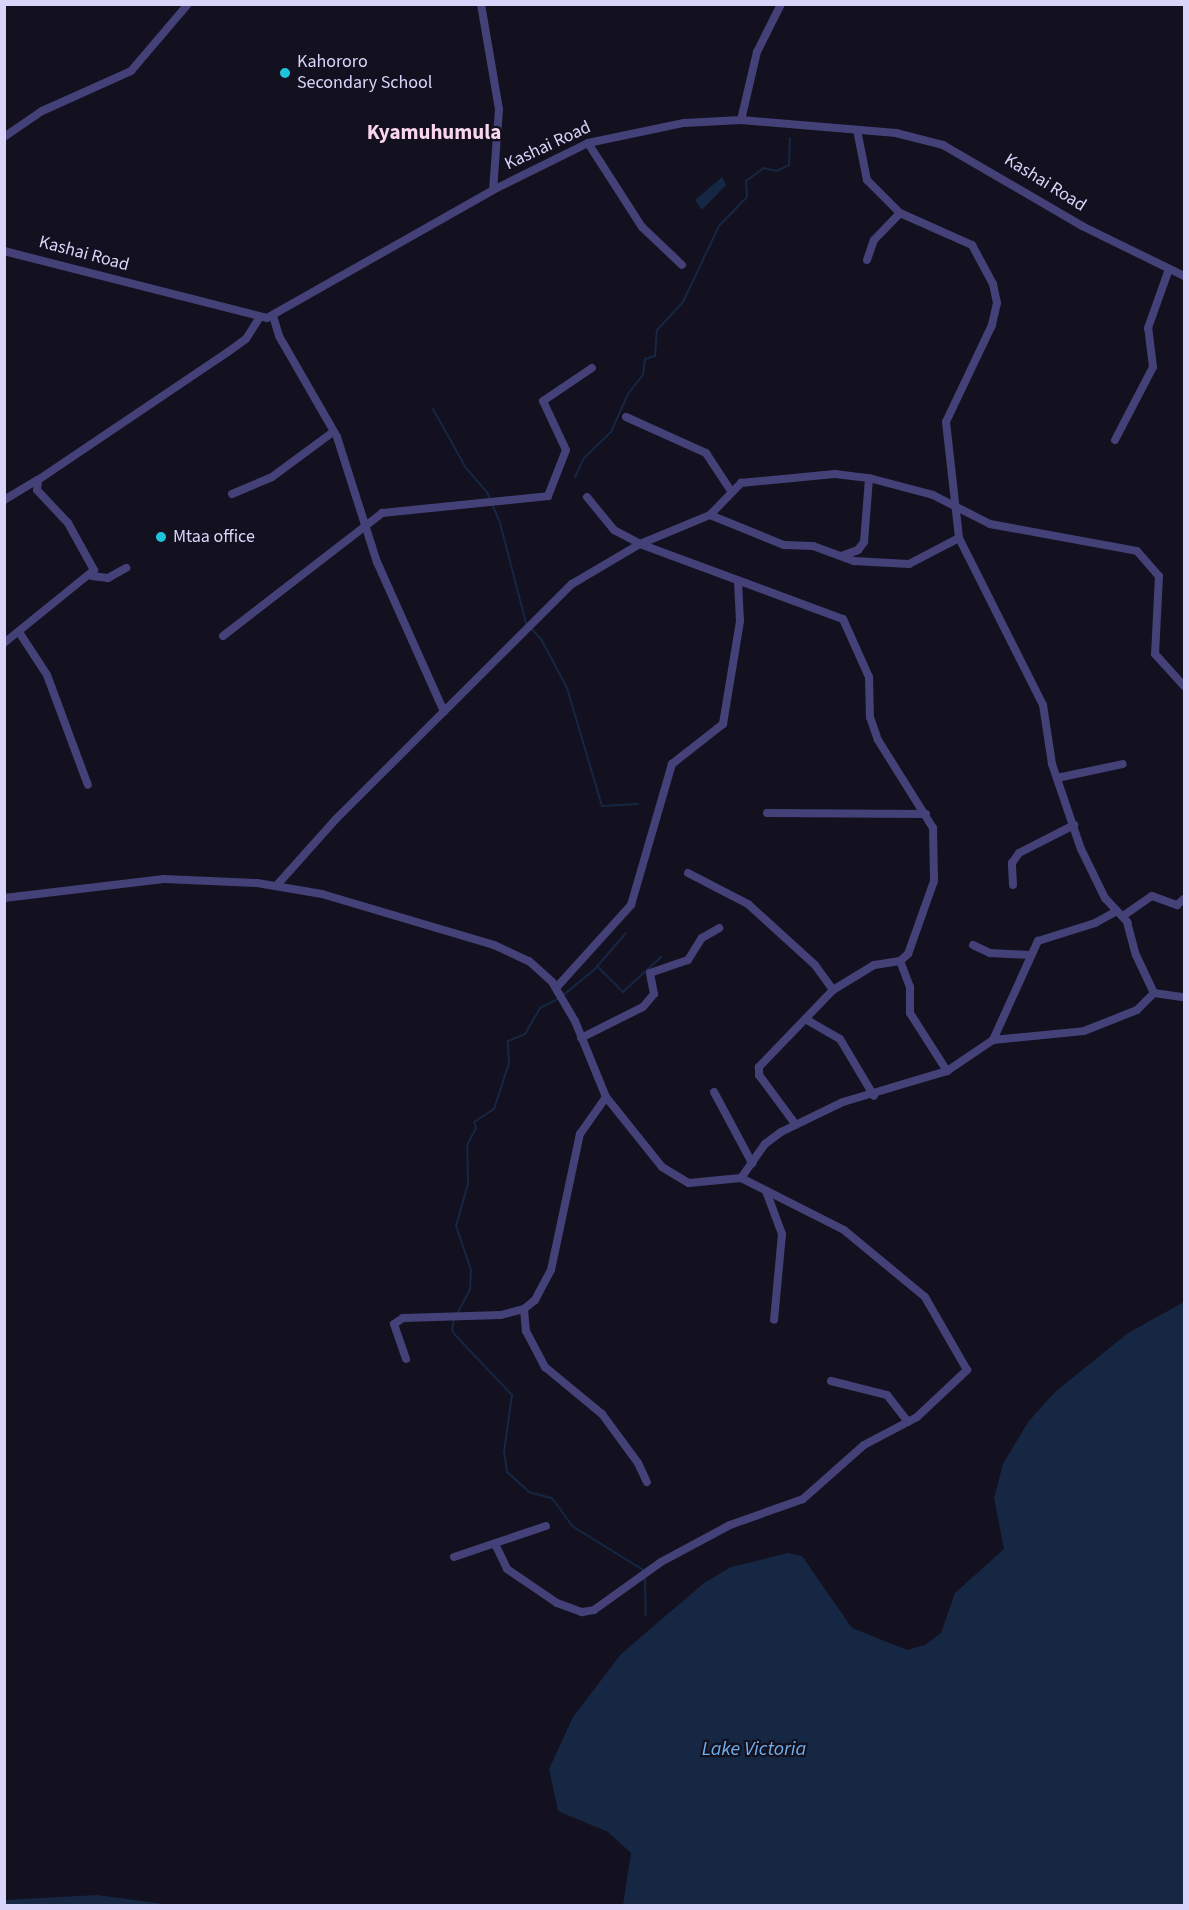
<!DOCTYPE html>
<html>
<head>
<meta charset="utf-8">
<style>
  body { margin:0 }
  #map { position:relative; width:1189px; height:1910px; overflow:hidden; background:#13101f; font-family:"Source Sans 3",sans-serif }
  div>[style] { position:absolute }
  [style*='--x'] { left:calc(var(--x)*1px); top:calc(var(--y)*1px); width:calc(var(--w)*1px); rotate:calc(var(--a)*1deg) }
  .water>* { inset:0; background:#162743 }
  .stream>* { height:2px; margin:-1px; padding:0 1px; transform-origin:1px; border-radius:1px; background:#162743 }
  .minor>* { height:8px; margin:-4px; padding:0 4px; transform-origin:4px; border-radius:4px; background:#444178 }
  .dots>* { width:16px; height:16px; translate:-50% -50%; box-sizing:border-box; border:3px solid #13101f; border-radius:50% }
  span { translate:-50% -50%; white-space:nowrap; text-align:center; line-height:1.15; -webkit-text-stroke:4.5px #13101f; paint-order:stroke }
  .poi-label { font-size:18px; color:#d9d4f9 }
  .left { translate:0 -50%; text-align:left }
  .street-label { font-size:18px; color:#d9d4f9 }
  .water-label { font-size:20px; color:#70afeb; font-style:italic }
  .quarter-label { font-size:21px; color:#f9d6ec; font-weight:700 }
  .frame { position:absolute; inset:0; border:6px solid #d9d4f9; pointer-events:none }
</style>
</head>
<body>
<div id="map">
  <div class="water">
    <div style="clip-path:polygon(722px 177px,726px 185px,702px 210px,695px 200px)"></div>
    <div style="clip-path:polygon(1184px 1302px,1184px 1905px,623px 1905px,631px 1853px,608px 1832px,558px 1811px,549px 1769px,573px 1717px,621px 1654px,704px 1583px,731px 1567px,788px 1553px,802px 1556px,852px 1628px,907px 1650px,925px 1645px,941px 1633px,955px 1593px,1004px 1549px,994px 1498px,1003px 1464px,1028px 1422px,1055px 1392px,1128px 1333px)"></div>
    <div style="clip-path:polygon(97px 1895px,172px 1905px,5px 1905px,5px 1900px)"></div>
  </div>
  <div class="stream">
    <div style="--x:433;--y:409;--w:68;--a:60.8"></div>
    <div style="--x:466;--y:468;--w:32;--a:49"></div>
    <div style="--x:487;--y:492;--w:34;--a:67"></div>
    <div style="--x:500;--y:523;--w:103;--a:75.4"></div>
    <div style="--x:526;--y:623;--w:22;--a:47"></div>
    <div style="--x:541;--y:639;--w:55;--a:62"></div>
    <div style="--x:567;--y:688;--w:123;--a:73.5"></div>
    <div style="--x:602;--y:806;--w:36;--a:-3"></div>
    <div style="--x:575;--y:477;--w:21;--a:-65"></div>
    <div style="--x:584;--y:458;--w:37;--a:-44"></div>
    <div style="--x:611;--y:432;--w:42;--a:-65.9"></div>
    <div style="--x:628;--y:394;--w:24;--a:-52"></div>
    <div style="--x:643;--y:375;--w:16;--a:-83"></div>
    <div style="--x:645;--y:359;--w:10;--a:-17"></div>
    <div style="--x:655;--y:356;--w:26;--a:-86"></div>
    <div style="--x:657;--y:330;--w:38;--a:-47"></div>
    <div style="--x:683;--y:302;--w:84;--a:-64.7"></div>
    <div style="--x:719;--y:226;--w:40;--a:-46"></div>
    <div style="--x:747;--y:197;--w:16;--a:-94"></div>
    <div style="--x:746;--y:181;--w:22;--a:-36"></div>
    <div style="--x:764;--y:168;--w:13;--a:13"></div>
    <div style="--x:777;--y:171;--w:13;--a:-27"></div>
    <div style="--x:789;--y:165;--w:27;--a:-88"></div>
    <div style="--x:597;--y:966;--w:37;--a:45"></div>
    <div style="--x:623;--y:992;--w:52;--a:-42.6"></div>
    <div style="--x:562;--y:996;--w:41;--a:-39.1"></div>
    <div style="--x:594;--y:970;--w:48;--a:-49.3"></div>
    <div style="--x:457;--y:1314;--w:27;--a:-62"></div>
    <div style="--x:470;--y:1290;--w:20;--a:-87"></div>
    <div style="--x:471;--y:1270;--w:46;--a:-108.8"></div>
    <div style="--x:456;--y:1226;--w:44;--a:-74.1"></div>
    <div style="--x:468;--y:1184;--w:39;--a:-91"></div>
    <div style="--x:467;--y:1145;--w:19;--a:-62"></div>
    <div style="--x:476;--y:1128;--w:6;--a:-108"></div>
    <div style="--x:474;--y:1122;--w:24;--a:-33"></div>
    <div style="--x:494;--y:1109;--w:48;--a:-71.9"></div>
    <div style="--x:509;--y:1063;--w:22;--a:-93"></div>
    <div style="--x:508;--y:1041;--w:18;--a:-22"></div>
    <div style="--x:525;--y:1034;--w:30;--a:-60"></div>
    <div style="--x:540;--y:1008;--w:20;--a:-27"></div>
    <div style="--x:454;--y:1319;--w:11;--a:100"></div>
    <div style="--x:452;--y:1330;--w:7;--a:56"></div>
    <div style="--x:456;--y:1336;--w:81;--a:46.5"></div>
    <div style="--x:512;--y:1395;--w:58;--a:98"></div>
    <div style="--x:504;--y:1452;--w:20;--a:81"></div>
    <div style="--x:507;--y:1472;--w:30;--a:42"></div>
    <div style="--x:529;--y:1492;--w:24;--a:15"></div>
    <div style="--x:552;--y:1498;--w:34;--a:54"></div>
    <div style="--x:572;--y:1526;--w:86;--a:31.7"></div>
    <div style="--x:645;--y:1576;--w:39;--a:89"></div>
  </div>
  <div class="minor">
    <div style="--x:481;--y:4;--w:107;--a:80.3"></div>
    <div style="--x:499;--y:109;--w:81;--a:94.2"></div>
    <div style="--x:741;--y:120;--w:70;--a:-76.8"></div>
    <div style="--x:757;--y:52;--w:54;--a:-63.4"></div>
    <div style="--x:857;--y:130;--w:51;--a:78.7"></div>
    <div style="--x:867;--y:180;--w:47;--a:45"></div>
    <div style="--x:900;--y:213;--w:79;--a:24"></div>
    <div style="--x:972;--y:245;--w:44;--a:61.7"></div>
    <div style="--x:993;--y:284;--w:19;--a:78"></div>
    <div style="--x:997;--y:303;--w:23;--a:103"></div>
    <div style="--x:992;--y:325;--w:107;--a:115.4"></div>
    <div style="--x:946;--y:422;--w:117;--a:83.6"></div>
    <div style="--x:959;--y:538;--w:187;--a:63.3"></div>
    <div style="--x:1043;--y:705;--w:60;--a:81.3"></div>
    <div style="--x:1052;--y:764;--w:90;--a:71.2"></div>
    <div style="--x:1081;--y:849;--w:55;--a:63.9"></div>
    <div style="--x:1105;--y:898;--w:33;--a:47"></div>
    <div style="--x:1127;--y:922;--w:34;--a:75"></div>
    <div style="--x:1136;--y:955;--w:42;--a:64.7"></div>
    <div style="--x:4;--y:137;--w:46;--a:-34.4"></div>
    <div style="--x:42;--y:111;--w:98;--a:-24.2"></div>
    <div style="--x:131;--y:71;--w:88;--a:-49.6"></div>
    <div style="--x:588;--y:143;--w:100;--a:57.3"></div>
    <div style="--x:642;--y:227;--w:55;--a:43.5"></div>
    <div style="--x:4;--y:251;--w:271;--a:14.3"></div>
    <div style="--x:267;--y:318;--w:260;--a:-29.5"></div>
    <div style="--x:493;--y:190;--w:106;--a:-26.3"></div>
    <div style="--x:588;--y:143;--w:98;--a:-11.8"></div>
    <div style="--x:684;--y:123;--w:57;--a:-3"></div>
    <div style="--x:741;--y:120;--w:156;--a:4.8"></div>
    <div style="--x:896;--y:133;--w:49;--a:14.3"></div>
    <div style="--x:943;--y:145;--w:161;--a:30.2"></div>
    <div style="--x:1082;--y:226;--w:114;--a:26.1"></div>
    <div style="--x:867;--y:260;--w:21;--a:-71"></div>
    <div style="--x:874;--y:240;--w:37;--a:-46"></div>
    <div style="--x:273;--y:316;--w:21;--a:73"></div>
    <div style="--x:279;--y:336;--w:116;--a:60.1"></div>
    <div style="--x:337;--y:437;--w:131;--a:72.3"></div>
    <div style="--x:377;--y:562;--w:164;--a:65.9"></div>
    <div style="--x:626;--y:417;--w:88;--a:24.2"></div>
    <div style="--x:706;--y:453;--w:45;--a:56.7"></div>
    <div style="--x:1115;--y:440;--w:82;--a:-62.5"></div>
    <div style="--x:1153;--y:367;--w:39;--a:-97"></div>
    <div style="--x:1148;--y:328;--w:63;--a:-70.4"></div>
    <div style="--x:232;--y:494;--w:43;--a:-23"></div>
    <div style="--x:272;--y:477;--w:76;--a:-36.4"></div>
    <div style="--x:587;--y:497;--w:43;--a:50.7"></div>
    <div style="--x:614;--y:530;--w:30;--a:28"></div>
    <div style="--x:640;--y:544;--w:216;--a:20.3"></div>
    <div style="--x:843;--y:619;--w:64;--a:65.9"></div>
    <div style="--x:869;--y:677;--w:40;--a:88.6"></div>
    <div style="--x:870;--y:717;--w:24;--a:71"></div>
    <div style="--x:878;--y:740;--w:104;--a:58"></div>
    <div style="--x:933;--y:828;--w:53;--a:88.9"></div>
    <div style="--x:934;--y:881;--w:77;--a:109.6"></div>
    <div style="--x:908;--y:954;--w:11;--a:139"></div>
    <div style="--x:900;--y:961;--w:26;--a:171"></div>
    <div style="--x:874;--y:965;--w:48;--a:148.6"></div>
    <div style="--x:833;--y:990;--w:107;--a:133.9"></div>
    <div style="--x:759;--y:1067;--w:8;--a:90"></div>
    <div style="--x:759;--y:1075;--w:62;--a:53.5"></div>
    <div style="--x:4;--y:500;--w:39;--a:-31"></div>
    <div style="--x:710;--y:515;--w:80;--a:22.1"></div>
    <div style="--x:784;--y:545;--w:29;--a:2"></div>
    <div style="--x:813;--y:546;--w:44;--a:20.1"></div>
    <div style="--x:854;--y:561;--w:55;--a:3.1"></div>
    <div style="--x:909;--y:564;--w:56;--a:-27.5"></div>
    <div style="--x:841;--y:556;--w:18;--a:-19"></div>
    <div style="--x:858;--y:550;--w:10;--a:-53"></div>
    <div style="--x:864;--y:542;--w:64;--a:-85.5"></div>
    <div style="--x:92;--y:576;--w:16;--a:7"></div>
    <div style="--x:108;--y:578;--w:21;--a:-29"></div>
    <div style="--x:19;--y:632;--w:51;--a:56.9"></div>
    <div style="--x:47;--y:675;--w:117;--a:69.6"></div>
    <div style="--x:223;--y:636;--w:201;--a:-37.7"></div>
    <div style="--x:382;--y:513;--w:167;--a:-5.8"></div>
    <div style="--x:548;--y:496;--w:49;--a:-68.6"></div>
    <div style="--x:566;--y:450;--w:54;--a:-115.1"></div>
    <div style="--x:543;--y:401;--w:59;--a:-34"></div>
    <div style="--x:4;--y:643;--w:116;--a:-39"></div>
    <div style="--x:94;--y:570;--w:54;--a:-119"></div>
    <div style="--x:68;--y:523;--w:45;--a:-133.2"></div>
    <div style="--x:37;--y:490;--w:10;--a:-84"></div>
    <div style="--x:38;--y:480;--w:229;--a:-34"></div>
    <div style="--x:228;--y:352;--w:22;--a:-36"></div>
    <div style="--x:246;--y:339;--w:25;--a:-58"></div>
    <div style="--x:1057;--y:778;--w:67;--a:-12"></div>
    <div style="--x:767;--y:813;--w:159;--a:0.4"></div>
    <div style="--x:688;--y:873;--w:68;--a:27.3"></div>
    <div style="--x:748;--y:904;--w:91;--a:42.3"></div>
    <div style="--x:815;--y:965;--w:31;--a:54"></div>
    <div style="--x:277;--y:885;--w:89;--a:-48.2"></div>
    <div style="--x:336;--y:819;--w:333;--a:-44.9"></div>
    <div style="--x:572;--y:584;--w:79;--a:-30.5"></div>
    <div style="--x:640;--y:544;--w:76;--a:-22.5"></div>
    <div style="--x:710;--y:515;--w:45;--a:-45.9"></div>
    <div style="--x:741;--y:483;--w:94;--a:-5.5"></div>
    <div style="--x:835;--y:474;--w:34;--a:7"></div>
    <div style="--x:869;--y:478;--w:66;--a:14.9"></div>
    <div style="--x:933;--y:495;--w:64;--a:27"></div>
    <div style="--x:990;--y:524;--w:149;--a:10.4"></div>
    <div style="--x:1137;--y:551;--w:33;--a:49"></div>
    <div style="--x:1159;--y:576;--w:78;--a:92.9"></div>
    <div style="--x:1155;--y:654;--w:43;--a:47.8"></div>
    <div style="--x:1013;--y:885;--w:22;--a:-93"></div>
    <div style="--x:1012;--y:863;--w:12;--a:-55"></div>
    <div style="--x:1019;--y:853;--w:62;--a:-27"></div>
    <div style="--x:4;--y:898;--w:161;--a:-6.8"></div>
    <div style="--x:164;--y:879;--w:93;--a:2.5"></div>
    <div style="--x:257;--y:883;--w:66;--a:9.6"></div>
    <div style="--x:322;--y:894;--w:179;--a:16.5"></div>
    <div style="--x:494;--y:945;--w:38;--a:25"></div>
    <div style="--x:529;--y:961;--w:31;--a:42"></div>
    <div style="--x:552;--y:982;--w:45;--a:59.5"></div>
    <div style="--x:575;--y:1021;--w:82;--a:67.8"></div>
    <div style="--x:606;--y:1097;--w:90;--a:51.3"></div>
    <div style="--x:662;--y:1167;--w:31;--a:31"></div>
    <div style="--x:689;--y:1183;--w:52;--a:-5.5"></div>
    <div style="--x:741;--y:1178;--w:42;--a:-54.8"></div>
    <div style="--x:765;--y:1144;--w:20;--a:-37"></div>
    <div style="--x:781;--y:1132;--w:69;--a:-25.8"></div>
    <div style="--x:843;--y:1102;--w:109;--a:-16.6"></div>
    <div style="--x:947;--y:1071;--w:55;--a:-34"></div>
    <div style="--x:993;--y:1040;--w:91;--a:-5.6"></div>
    <div style="--x:1084;--y:1031;--w:57;--a:-21.6"></div>
    <div style="--x:1137;--y:1010;--w:24;--a:-45"></div>
    <div style="--x:1154;--y:993;--w:30;--a:8"></div>
    <div style="--x:1123;--y:916;--w:35;--a:-35"></div>
    <div style="--x:1152;--y:896;--w:27;--a:20"></div>
    <div style="--x:1177;--y:905;--w:9;--a:-41"></div>
    <div style="--x:973;--y:945;--w:19;--a:25"></div>
    <div style="--x:990;--y:953;--w:40;--a:2.9"></div>
    <div style="--x:900;--y:961;--w:28;--a:69"></div>
    <div style="--x:910;--y:987;--w:26;--a:90"></div>
    <div style="--x:910;--y:1013;--w:69;--a:57.5"></div>
    <div style="--x:556;--y:988;--w:112;--a:-47.9"></div>
    <div style="--x:631;--y:905;--w:147;--a:-73.8"></div>
    <div style="--x:672;--y:764;--w:65;--a:-38.1"></div>
    <div style="--x:723;--y:724;--w:104;--a:-80.6"></div>
    <div style="--x:740;--y:621;--w:40;--a:-92.9"></div>
    <div style="--x:807;--y:1020;--w:38;--a:30"></div>
    <div style="--x:840;--y:1039;--w:66;--a:59.2"></div>
    <div style="--x:581;--y:1038;--w:69;--a:-26.6"></div>
    <div style="--x:643;--y:1007;--w:17;--a:-50"></div>
    <div style="--x:654;--y:994;--w:21;--a:-101"></div>
    <div style="--x:650;--y:973;--w:40;--a:-18.9"></div>
    <div style="--x:688;--y:960;--w:26;--a:-58"></div>
    <div style="--x:702;--y:938;--w:20;--a:-30"></div>
    <div style="--x:993;--y:1040;--w:109;--a:-65.6"></div>
    <div style="--x:1038;--y:941;--w:60;--a:-17.5"></div>
    <div style="--x:1095;--y:923;--w:25;--a:-29"></div>
    <div style="--x:714;--y:1092;--w:81;--a:61.8"></div>
    <div style="--x:766;--y:1191;--w:46;--a:69.6"></div>
    <div style="--x:782;--y:1234;--w:86;--a:95.3"></div>
    <div style="--x:524;--y:1309;--w:22;--a:85"></div>
    <div style="--x:526;--y:1331;--w:41;--a:62.2"></div>
    <div style="--x:545;--y:1367;--w:74;--a:39.5"></div>
    <div style="--x:602;--y:1414;--w:61;--a:53.7"></div>
    <div style="--x:638;--y:1463;--w:21;--a:65"></div>
    <div style="--x:406;--y:1359;--w:37;--a:-109"></div>
    <div style="--x:394;--y:1324;--w:11;--a:-34"></div>
    <div style="--x:403;--y:1318;--w:98;--a:-1.8"></div>
    <div style="--x:501;--y:1315;--w:24;--a:-15"></div>
    <div style="--x:524;--y:1309;--w:14;--a:-39"></div>
    <div style="--x:535;--y:1300;--w:34;--a:-62"></div>
    <div style="--x:551;--y:1270;--w:139;--a:-78"></div>
    <div style="--x:580;--y:1134;--w:45;--a:-54.9"></div>
    <div style="--x:831;--y:1381;--w:58;--a:14"></div>
    <div style="--x:887;--y:1395;--w:34;--a:52"></div>
    <div style="--x:496;--y:1546;--w:25;--a:64"></div>
    <div style="--x:507;--y:1569;--w:60;--a:34.2"></div>
    <div style="--x:557;--y:1603;--w:27;--a:20"></div>
    <div style="--x:582;--y:1612;--w:12;--a:-9"></div>
    <div style="--x:594;--y:1610;--w:82;--a:-35.6"></div>
    <div style="--x:661;--y:1562;--w:78;--a:-28.2"></div>
    <div style="--x:730;--y:1525;--w:77;--a:-19.6"></div>
    <div style="--x:803;--y:1499;--w:81;--a:-41.5"></div>
    <div style="--x:864;--y:1445;--w:60;--a:-27.8"></div>
    <div style="--x:917;--y:1417;--w:69;--a:-43.2"></div>
    <div style="--x:967;--y:1370;--w:84;--a:-119.9"></div>
    <div style="--x:925;--y:1297;--w:105;--a:-140.4"></div>
    <div style="--x:844;--y:1230;--w:115;--a:-153.2"></div>
    <div style="--x:454;--y:1557;--w:97;--a:-18.6"></div>
  </div>
  <div class="dots">
    <div style="left:285px;top:73px;background:#1ec4db"></div>
    <div style="left:161px;top:537px;background:#1ec4db"></div>
  </div>
  <div class="poi-label">
    <span class="left" style="left:297px;top:73px">Kahororo<br>Secondary School</span>
    <span class="left" style="left:173px;top:537px">Mtaa office</span>
  </div>
  <div class="street-label">
    <span style="left:548px;top:146px;rotate:-25deg">Kashai Road</span>
    <span style="left:1045px;top:183px;rotate:32deg">Kashai Road</span>
    <span style="left:84px;top:254px;rotate:15deg">Kashai Road</span>
  </div>
  <div class="water-label">
    <span style="left:754px;top:1749px">Lake Victoria</span>
  </div>
  <div class="quarter-label">
    <span style="left:434px;top:132px">Kyamuhumula</span>
  </div>
  <div class="frame"></div>
</div>
</body>
</html>
